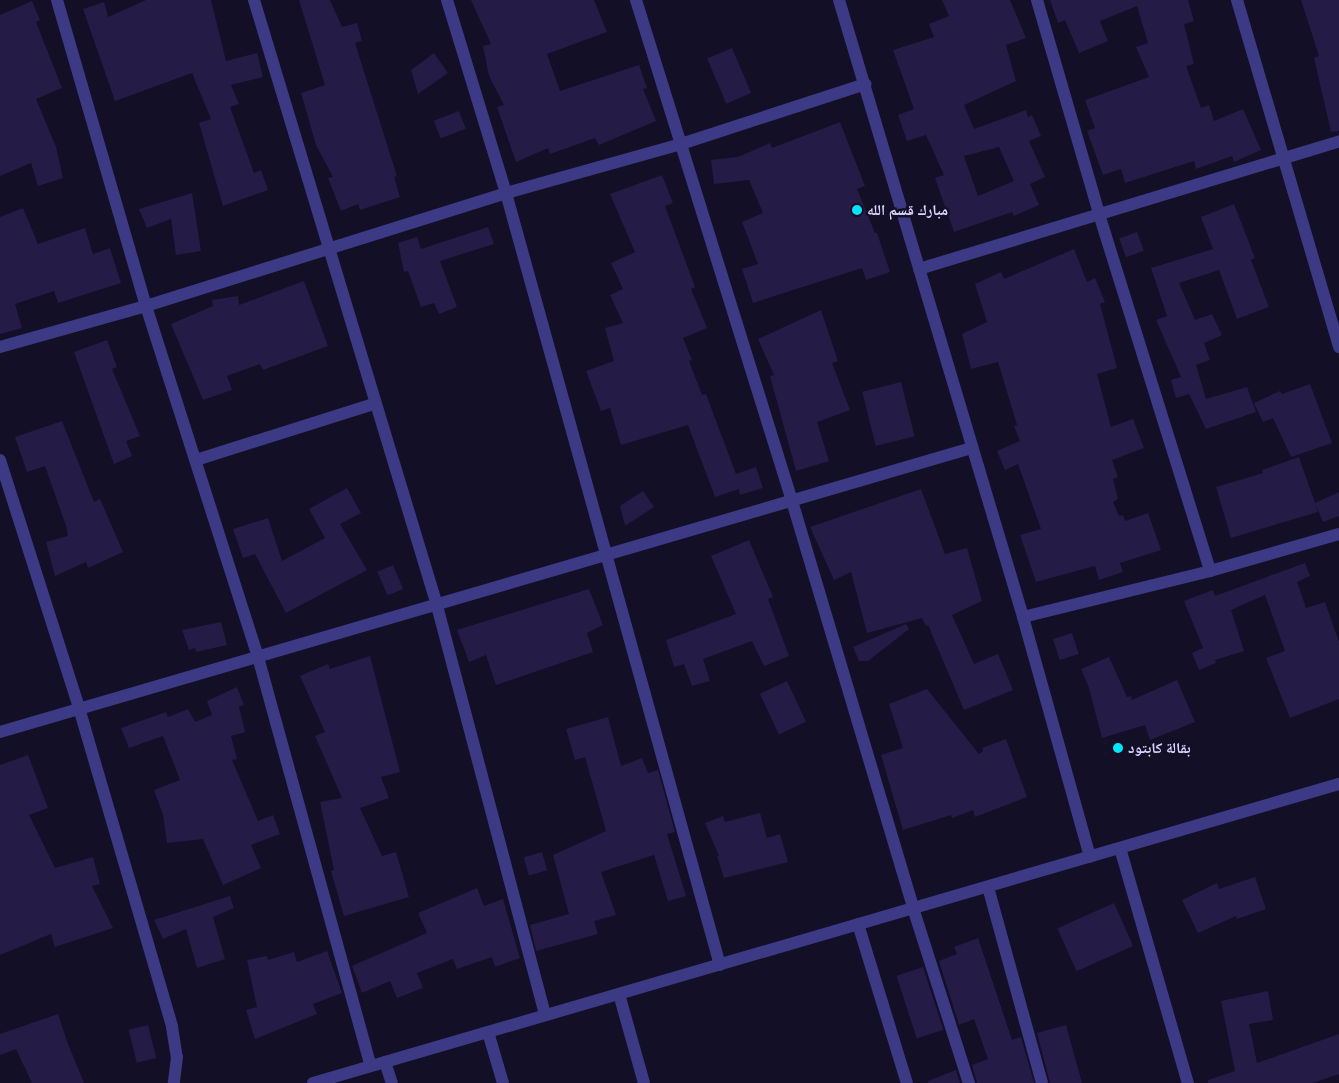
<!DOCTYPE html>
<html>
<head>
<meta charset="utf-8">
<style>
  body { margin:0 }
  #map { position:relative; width:1339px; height:1083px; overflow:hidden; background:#130f26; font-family:"IBM Plex Sans","Noto Naskh Arabic",sans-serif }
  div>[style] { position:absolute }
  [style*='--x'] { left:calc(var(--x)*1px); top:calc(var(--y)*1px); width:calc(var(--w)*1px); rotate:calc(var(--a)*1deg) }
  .building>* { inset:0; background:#241b47; transform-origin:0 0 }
  .minor>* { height:12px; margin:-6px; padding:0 6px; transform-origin:6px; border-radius:6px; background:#3d3a85 }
  .dots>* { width:14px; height:14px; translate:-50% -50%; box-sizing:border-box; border:2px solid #130f26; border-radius:50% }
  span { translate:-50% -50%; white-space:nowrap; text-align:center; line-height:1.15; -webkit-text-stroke:5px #130f26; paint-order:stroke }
  .poi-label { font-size:15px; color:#d9d4ff; font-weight:700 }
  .left { translate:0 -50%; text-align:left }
</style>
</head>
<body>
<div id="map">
  <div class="building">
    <div style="clip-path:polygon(146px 0,211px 0,226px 61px,257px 53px,263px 77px,231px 85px,239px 104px,230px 107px,254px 173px,261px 170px,268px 190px,223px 206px,199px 123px,211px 119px,192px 73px,115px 101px,83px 9px,104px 2px,108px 17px)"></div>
    <div style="clip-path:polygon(299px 0,330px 0,342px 27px,357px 23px,362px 41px,355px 43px,397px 176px,394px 177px,400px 197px,360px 210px,358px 204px,341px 211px,328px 178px,333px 177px,316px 145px,301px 93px,325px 85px)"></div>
    <div style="clip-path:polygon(471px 0,594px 0,607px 32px,547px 54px,560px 91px,639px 65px,647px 88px,643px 89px,656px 121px,599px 145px,595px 138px,550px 154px,548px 148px,516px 162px,497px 107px,504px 105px,489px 76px,483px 46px,491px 44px)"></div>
    <div style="clip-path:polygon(evenodd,942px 0,1010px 0,1026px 38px,1006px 45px,1016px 81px,964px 105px,974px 129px,1026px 110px,1028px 117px,1032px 115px,1041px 136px,1029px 141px,1045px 177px,1030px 184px,1039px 205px,1014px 216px,1012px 212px,954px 232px,935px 178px,944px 175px,926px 135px,907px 141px,898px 115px,914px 109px,893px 50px,934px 37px,929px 24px,949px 16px,942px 0,999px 147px,1014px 181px,978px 196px,964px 156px,999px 147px)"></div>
    <div style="clip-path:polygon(1050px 0,1188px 0,1194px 21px,1184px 24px,1194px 64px,1186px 66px,1201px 108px,1209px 105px,1214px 121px,1243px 109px,1261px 150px,1234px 162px,1232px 156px,1196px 169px,1194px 161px,1125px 183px,1121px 169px,1103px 175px,1087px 131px,1095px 128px,1085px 100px,1149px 77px,1136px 47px,1148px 43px,1137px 6px,1100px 21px,1108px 41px,1079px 53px,1065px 20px,1058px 23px)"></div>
    <div style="clip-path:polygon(1301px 0,1339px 0,1339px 131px,1331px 132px,1314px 58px,1319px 56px)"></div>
    <div style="clip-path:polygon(32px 1px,40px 20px,36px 22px,62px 88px,36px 99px,56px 147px,63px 178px,38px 186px,31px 163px,0 176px,0 15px)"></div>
    <div style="left:732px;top:48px;width:49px;height:27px;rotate:67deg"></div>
    <div style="clip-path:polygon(434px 53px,448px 73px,418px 94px,411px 70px)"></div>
    <div style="left:459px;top:111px;width:19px;height:27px;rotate:69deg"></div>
    <div style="clip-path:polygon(840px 122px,865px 186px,857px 189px,875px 233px,877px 233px,890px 272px,866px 280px,862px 268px,753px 303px,742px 269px,758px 264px,742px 222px,763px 213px,749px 180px,714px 184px,711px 160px,738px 157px,770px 143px,772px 148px)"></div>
    <div style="clip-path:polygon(662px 175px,673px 203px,665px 206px,695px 287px,691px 289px,707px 328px,683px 338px,692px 360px,689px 361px,702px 395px,706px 394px,736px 474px,756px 467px,763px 488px,740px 495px,739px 489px,715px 497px,688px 425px,621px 445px,610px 408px,601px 411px,586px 371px,614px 361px,605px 328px,623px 323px,610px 295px,623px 289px,611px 263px,635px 252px,610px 194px)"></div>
    <div style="clip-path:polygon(192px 193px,201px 251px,176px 255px,171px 219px,147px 228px,139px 209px)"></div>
    <div style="clip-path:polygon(1234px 204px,1255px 258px,1251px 260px,1269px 307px,1237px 319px,1219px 270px,1179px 283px,1195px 320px,1212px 314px,1222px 335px,1204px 343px,1210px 360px,1196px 365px,1206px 399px,1247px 387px,1256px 412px,1206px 429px,1189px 394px,1176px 398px,1171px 380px,1181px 377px,1156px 320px,1167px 316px,1151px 268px,1213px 249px,1201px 217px)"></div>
    <div style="clip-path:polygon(23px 208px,38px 244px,85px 228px,93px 254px,110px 248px,121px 283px,58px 303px,54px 291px,15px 304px,22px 328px,0 334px,0 217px)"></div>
    <div style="clip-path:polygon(488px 227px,494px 244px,440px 261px,457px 307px,439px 314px,434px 303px,421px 307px,408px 271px,404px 272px,398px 243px,417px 237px,421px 249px)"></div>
    <div style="left:1137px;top:232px;width:20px;height:19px;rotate:70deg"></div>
    <div style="clip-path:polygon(1074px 249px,1087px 282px,1095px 278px,1105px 302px,1100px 304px,1117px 368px,1097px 374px,1111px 427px,1133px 419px,1144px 448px,1112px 460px,1118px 477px,1113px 479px,1118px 499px,1113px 502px,1119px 516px,1123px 515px,1125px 521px,1148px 513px,1161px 550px,1120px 563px,1123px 572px,1099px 580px,1095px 566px,1036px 582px,1020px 535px,1041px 529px,1018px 464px,1005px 470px,997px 451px,1020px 441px,1014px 426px,1017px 425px,998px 362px,971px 369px,962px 334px,987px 322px,975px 284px,1001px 272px,1004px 279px)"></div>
    <div style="clip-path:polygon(304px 281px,328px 346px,263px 370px,260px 364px,227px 376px,232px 390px,203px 400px,171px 324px,213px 306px,212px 300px,238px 296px,239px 305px)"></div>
    <div style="clip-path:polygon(821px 310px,838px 361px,832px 363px,850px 410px,817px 422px,829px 461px,796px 471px,770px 376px,774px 375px,758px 339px)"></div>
    <div style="clip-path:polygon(107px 340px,117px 367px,112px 369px,140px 436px,126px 441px,132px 456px,114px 464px,74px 352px)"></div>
    <div style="left:901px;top:382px;width:56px;height:40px;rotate:76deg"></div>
    <div style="clip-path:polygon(1310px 384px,1332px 443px,1291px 457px,1273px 418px,1263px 422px,1254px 403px,1280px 391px,1282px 394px)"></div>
    <div style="clip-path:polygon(62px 421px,94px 502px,100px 499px,123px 552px,88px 568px,86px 562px,55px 576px,46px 542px,68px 536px,66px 526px,45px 466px,27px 472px,15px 437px)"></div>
    <div style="clip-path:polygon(1299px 457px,1315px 503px,1339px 492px,1339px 516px,1323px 522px,1315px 503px,1318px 512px,1231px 538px,1216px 487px,1263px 473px,1262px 470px)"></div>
    <div style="clip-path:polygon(347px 488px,361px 513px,340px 524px,367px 570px,286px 613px,255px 554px,243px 558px,233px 529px,268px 518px,282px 561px,325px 538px,309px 509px)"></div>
    <div style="clip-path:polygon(921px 489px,945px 554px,967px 548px,982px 601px,952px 615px,974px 664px,998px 654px,1013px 690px,964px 710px,928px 625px,926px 626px,922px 618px,867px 633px,851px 572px,834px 580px,810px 527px)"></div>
    <div style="clip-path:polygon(643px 491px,654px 507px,625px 526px,620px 506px)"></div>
    <div style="clip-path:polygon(749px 540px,773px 597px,768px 599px,789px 656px,764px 666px,752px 641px,703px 659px,710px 681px,692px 686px,684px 664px,674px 667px,666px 640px,736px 614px,711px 556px)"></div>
    <div style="clip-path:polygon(1305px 563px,1310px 576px,1297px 582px,1306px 608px,1325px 602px,1339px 642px,1339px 699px,1290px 718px,1266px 658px,1285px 651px,1265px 595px,1231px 610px,1244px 651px,1215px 660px,1216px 663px,1199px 670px,1192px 653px,1203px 648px,1184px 601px,1213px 590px,1215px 596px)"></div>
    <div style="left:393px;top:565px;width:26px;height:17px;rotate:67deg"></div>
    <div style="clip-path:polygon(589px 589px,603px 625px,587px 633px,593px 652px,496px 685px,486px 655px,469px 662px,457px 630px)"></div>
    <div style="clip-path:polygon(221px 622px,227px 645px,196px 652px,195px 648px,189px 650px,182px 630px)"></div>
    <div style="clip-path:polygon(906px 624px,909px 629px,868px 661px,859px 661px,853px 647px)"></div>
    <div style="left:1072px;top:633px;width:22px;height:20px;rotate:72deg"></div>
    <div style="clip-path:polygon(370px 656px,400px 772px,381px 777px,389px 798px,360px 808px,382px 856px,396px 852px,409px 897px,344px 916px,331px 871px,334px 870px,320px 802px,342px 798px,315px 736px,325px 732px,300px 676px,328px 664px,330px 669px)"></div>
    <div style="clip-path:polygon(1109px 657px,1127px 697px,1131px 696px,1132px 700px,1177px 680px,1195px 722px,1150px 740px,1145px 725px,1102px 738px,1089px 688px,1081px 669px)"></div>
    <div style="left:787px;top:681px;width:45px;height:30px;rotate:65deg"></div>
    <div style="clip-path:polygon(237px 687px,244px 705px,239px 707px,245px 732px,231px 736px,237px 759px,232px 760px,258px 821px,273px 815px,280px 834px,251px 845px,261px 868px,223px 885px,203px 839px,167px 843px,163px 815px,154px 790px,180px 780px,163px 736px,129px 748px,121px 728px,166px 712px,168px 717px,188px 709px,195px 722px,212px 715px,207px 701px)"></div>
    <div style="clip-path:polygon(927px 689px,979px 754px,983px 751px,982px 748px,1006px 739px,1027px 797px,975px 817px,973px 810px,952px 818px,951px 815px,903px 830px,881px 755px,903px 748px,889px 704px)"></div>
    <div style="clip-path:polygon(608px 717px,621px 766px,642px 758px,648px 773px,658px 770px,675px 832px,667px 834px,686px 896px,668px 901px,654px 855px,601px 872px,616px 915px,594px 921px,598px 934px,536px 951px,530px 925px,569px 914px,553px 855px,606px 831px,585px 757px,575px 760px,566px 729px)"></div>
    <div style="clip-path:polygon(28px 755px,48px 808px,29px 815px,55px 868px,93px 857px,100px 884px,92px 886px,113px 928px,55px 947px,51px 934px,0 955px,0 765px)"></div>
    <div style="clip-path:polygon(760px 813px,767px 838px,780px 834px,788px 862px,724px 878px,717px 856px,719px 856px,705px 823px,723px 816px,725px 822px)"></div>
    <div style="left:542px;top:852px;width:19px;height:19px;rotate:74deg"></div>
    <div style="clip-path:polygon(1255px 877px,1266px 909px,1237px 919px,1236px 916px,1198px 933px,1182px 900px,1217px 883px,1219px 889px)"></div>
    <div style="clip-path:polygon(477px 888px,484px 906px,503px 899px,520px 958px,495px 967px,492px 957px,457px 969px,453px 959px,417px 973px,423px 988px,397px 998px,390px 981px,362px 993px,352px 966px,427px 933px,418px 913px)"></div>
    <div style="clip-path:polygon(230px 896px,234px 908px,213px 917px,225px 959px,197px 968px,186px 929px,163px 939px,154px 920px)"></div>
    <div style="left:1114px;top:903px;width:47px;height:62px;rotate:66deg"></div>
    <div style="clip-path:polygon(978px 938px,1012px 1040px,1021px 1037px,1034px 1083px,977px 1083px,972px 1065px,988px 1059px,974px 1019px,959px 1025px,939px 961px,957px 954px,954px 947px)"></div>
    <div style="clip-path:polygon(327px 951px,342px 993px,313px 1004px,317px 1014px,255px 1039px,246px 1010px,257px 1007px,247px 960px,267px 956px,268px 960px,294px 952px,297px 962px)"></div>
    <div style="left:923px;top:967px;width:66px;height:28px;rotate:72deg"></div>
    <div style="clip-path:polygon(1268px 991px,1273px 1020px,1249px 1024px,1257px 1063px,1339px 1034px,1339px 1074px,1313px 1083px,1208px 1083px,1208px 1080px,1235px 1071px,1221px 1001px)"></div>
    <div style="clip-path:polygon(58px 1014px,68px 1044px,84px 1083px,32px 1083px,16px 1049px,0 1055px,0 1034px)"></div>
    <div style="left:148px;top:1025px;width:34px;height:20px;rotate:76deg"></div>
    <div style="clip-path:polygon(1066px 1025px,1082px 1083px,1050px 1083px,1037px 1033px)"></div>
    <div style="clip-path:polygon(956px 1070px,960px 1083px,928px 1083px,928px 1081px)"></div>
  </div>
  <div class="minor">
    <div style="--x:57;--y:0;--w:319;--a:73.8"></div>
    <div style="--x:146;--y:306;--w:368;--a:72.3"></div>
    <div style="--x:258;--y:657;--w:424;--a:74.6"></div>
    <div style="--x:254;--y:0;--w:629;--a:73.18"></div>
    <div style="--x:436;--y:602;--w:427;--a:75.2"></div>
    <div style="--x:447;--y:0;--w:202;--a:73"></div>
    <div style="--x:506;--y:193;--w:801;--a:74.51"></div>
    <div style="--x:636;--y:0;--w:525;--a:72.7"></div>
    <div style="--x:792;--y:501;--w:425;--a:73.4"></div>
    <div style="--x:913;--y:908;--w:184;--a:72.3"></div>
    <div style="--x:839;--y:0;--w:644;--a:73.39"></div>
    <div style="--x:1023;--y:617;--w:249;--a:74.4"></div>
    <div style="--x:1037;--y:0;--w:223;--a:73.8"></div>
    <div style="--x:1099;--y:214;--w:374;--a:72.7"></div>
    <div style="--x:1237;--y:0;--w:362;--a:73.6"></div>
    <div style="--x:919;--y:269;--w:439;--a:-16.9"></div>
    <div style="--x:0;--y:347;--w:152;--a:-15.7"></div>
    <div style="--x:146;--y:306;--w:377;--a:-17.4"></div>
    <div style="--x:506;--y:193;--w:182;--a:-15.6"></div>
    <div style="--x:681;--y:144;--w:194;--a:-18"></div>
    <div style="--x:0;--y:460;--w:260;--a:72.3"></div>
    <div style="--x:79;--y:708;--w:332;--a:73.7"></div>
    <div style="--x:172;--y:1027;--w:30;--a:81"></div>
    <div style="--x:177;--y:1057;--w:26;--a:97"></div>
    <div style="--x:196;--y:460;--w:187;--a:-17.5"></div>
    <div style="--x:1023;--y:617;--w:193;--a:-13.8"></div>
    <div style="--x:1210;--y:571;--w:134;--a:-16"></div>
    <div style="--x:0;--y:732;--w:1013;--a:-16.29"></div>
    <div style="--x:1120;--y:848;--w:245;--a:73.9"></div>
    <div style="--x:988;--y:887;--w:203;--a:74.6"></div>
    <div style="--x:858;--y:924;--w:166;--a:72.9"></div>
    <div style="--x:619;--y:994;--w:92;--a:74.3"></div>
    <div style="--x:488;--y:1032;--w:53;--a:73.6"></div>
    <div style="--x:385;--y:1062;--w:22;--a:72"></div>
    <div style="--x:313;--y:1083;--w:1069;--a:-16.25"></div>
  </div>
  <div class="dots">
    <div style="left:857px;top:210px;background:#00e5ff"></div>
    <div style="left:1118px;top:748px;background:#00e5ff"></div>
  </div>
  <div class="poi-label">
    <span class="left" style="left:867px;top:210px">مبارك قسم الله</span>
    <span class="left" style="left:1128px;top:748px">بقالة كابتود</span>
  </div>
</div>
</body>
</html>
